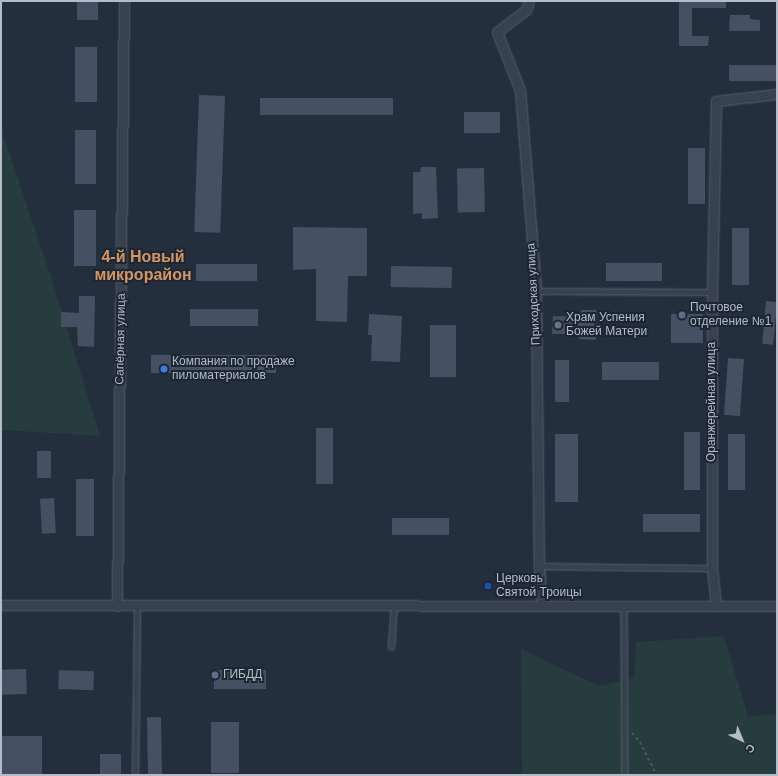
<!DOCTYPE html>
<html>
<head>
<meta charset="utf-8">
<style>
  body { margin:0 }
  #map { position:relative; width:778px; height:776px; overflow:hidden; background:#242f3e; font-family:Arial,sans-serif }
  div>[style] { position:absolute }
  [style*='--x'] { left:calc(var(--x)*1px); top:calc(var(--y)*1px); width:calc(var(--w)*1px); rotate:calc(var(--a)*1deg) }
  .green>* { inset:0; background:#263c3f }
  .building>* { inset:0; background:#455162; transform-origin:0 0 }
  .path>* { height:1.5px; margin-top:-0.75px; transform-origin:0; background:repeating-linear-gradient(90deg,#44595c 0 3px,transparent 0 6px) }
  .roads { filter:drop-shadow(0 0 1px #565f6c) drop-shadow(0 0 1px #565f6c) }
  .lane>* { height:4.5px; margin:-2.25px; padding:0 2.25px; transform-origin:2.25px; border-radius:2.25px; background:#38414e }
  .street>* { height:9px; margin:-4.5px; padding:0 4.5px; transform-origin:4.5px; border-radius:4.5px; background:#38414e }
  .dots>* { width:11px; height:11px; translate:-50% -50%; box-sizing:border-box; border:2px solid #1d2633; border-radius:50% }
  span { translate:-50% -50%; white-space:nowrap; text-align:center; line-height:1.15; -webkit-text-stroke:4px #1d2633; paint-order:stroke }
  .street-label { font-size:12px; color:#b4bcc9 }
  .poi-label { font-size:12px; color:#b4bcc9 }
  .left { translate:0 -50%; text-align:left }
  .district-label { font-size:16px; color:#d59563; font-weight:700 }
  .frame { position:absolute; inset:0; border:2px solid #b4bcc9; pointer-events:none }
  .north { position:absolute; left:722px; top:720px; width:40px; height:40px; -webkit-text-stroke:3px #1d2633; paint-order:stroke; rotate:136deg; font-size:11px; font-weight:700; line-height:16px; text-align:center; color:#b4bcc9 }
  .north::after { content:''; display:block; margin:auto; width:14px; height:18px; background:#b4bcc9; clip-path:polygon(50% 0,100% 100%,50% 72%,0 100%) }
</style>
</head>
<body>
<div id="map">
  <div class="green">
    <div style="clip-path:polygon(1px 128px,51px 277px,100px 436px,1px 430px)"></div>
    <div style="clip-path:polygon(724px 636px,748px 716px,777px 714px,777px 775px,522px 775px,521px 649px,599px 686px,634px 678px,636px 642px)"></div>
  </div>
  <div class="building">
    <div style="left:77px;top:1px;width:21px;height:19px"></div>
    <div style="clip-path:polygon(679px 1px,726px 1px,726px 8px,692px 8px,692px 36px,709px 36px,708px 46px,679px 46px)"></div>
    <div style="clip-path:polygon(730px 15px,750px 15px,750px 19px,760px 20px,760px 31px,729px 31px)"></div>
    <div style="left:75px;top:47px;width:22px;height:55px"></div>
    <div style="left:729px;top:65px;width:48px;height:16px"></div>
    <div style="left:199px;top:95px;width:26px;height:137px;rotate:2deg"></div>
    <div style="left:260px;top:98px;width:133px;height:17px"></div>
    <div style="left:464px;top:112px;width:36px;height:21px"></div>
    <div style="left:75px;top:130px;width:21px;height:54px"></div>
    <div style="left:688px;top:148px;width:17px;height:56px"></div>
    <div style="clip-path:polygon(421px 167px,436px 167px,438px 218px,422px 219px,422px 213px,413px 214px,413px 172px,420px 172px)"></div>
    <div style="left:484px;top:168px;width:44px;height:27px;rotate:89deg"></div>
    <div style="left:74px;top:210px;width:22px;height:56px"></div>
    <div style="clip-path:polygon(293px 227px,367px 228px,367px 276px,348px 276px,347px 322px,316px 321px,316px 269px,293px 270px)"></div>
    <div style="left:732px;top:228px;width:17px;height:57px"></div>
    <div style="left:606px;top:263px;width:56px;height:18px"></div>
    <div style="left:196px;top:264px;width:61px;height:17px"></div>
    <div style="left:391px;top:266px;width:61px;height:21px;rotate:1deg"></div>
    <div style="clip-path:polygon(79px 296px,95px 296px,94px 347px,78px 346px,77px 327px,61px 327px,61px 312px,79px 313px)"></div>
    <div style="left:766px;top:301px;width:11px;height:43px;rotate:5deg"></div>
    <div style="left:190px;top:309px;width:68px;height:17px"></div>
    <div style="clip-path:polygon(581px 310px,597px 310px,596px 340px,579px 339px,580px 334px,552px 334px,553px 316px,580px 317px)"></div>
    <div style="clip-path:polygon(369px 314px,402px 316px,400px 362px,371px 361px,372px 335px,368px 335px)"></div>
    <div style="left:703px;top:314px;width:29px;height:32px;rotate:90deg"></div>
    <div style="left:430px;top:325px;width:26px;height:52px"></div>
    <div style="left:276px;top:355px;width:18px;height:125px;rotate:90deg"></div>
    <div style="left:728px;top:358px;width:16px;height:57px;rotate:4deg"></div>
    <div style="left:555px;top:360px;width:14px;height:42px"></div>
    <div style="left:602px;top:362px;width:57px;height:18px"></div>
    <div style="left:316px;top:428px;width:17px;height:56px"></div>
    <div style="left:684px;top:432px;width:16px;height:58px"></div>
    <div style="left:555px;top:434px;width:23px;height:68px"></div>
    <div style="left:728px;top:434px;width:17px;height:56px"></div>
    <div style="left:37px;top:451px;width:14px;height:27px"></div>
    <div style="left:76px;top:479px;width:18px;height:57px"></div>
    <div style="left:54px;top:498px;width:35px;height:14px;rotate:87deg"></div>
    <div style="left:643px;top:514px;width:57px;height:18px"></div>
    <div style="left:392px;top:518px;width:57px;height:17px"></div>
    <div style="left:26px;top:669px;width:25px;height:25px;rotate:88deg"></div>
    <div style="left:59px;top:670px;width:35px;height:19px;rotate:2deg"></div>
    <div style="left:214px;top:670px;width:52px;height:19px"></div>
    <div style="left:161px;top:717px;width:58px;height:14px;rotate:89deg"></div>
    <div style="left:211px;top:722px;width:28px;height:51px"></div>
    <div style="left:1px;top:736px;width:41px;height:39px"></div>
    <div style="left:121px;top:754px;width:21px;height:21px;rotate:90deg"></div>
  </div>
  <div class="path">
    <div style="--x:632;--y:733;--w:12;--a:48"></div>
    <div style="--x:640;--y:742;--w:37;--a:63"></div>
  </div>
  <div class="roads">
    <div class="lane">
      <div style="--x:536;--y:291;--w:176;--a:0.3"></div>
      <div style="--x:539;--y:566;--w:173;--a:0.7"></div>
      <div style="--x:624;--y:607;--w:168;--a:89.7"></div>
      <div style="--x:391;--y:647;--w:43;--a:-86"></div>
      <div style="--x:135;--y:775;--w:169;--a:-89.3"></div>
    </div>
    <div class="street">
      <div style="--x:529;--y:1;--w:9;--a:108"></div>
      <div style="--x:526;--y:10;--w:36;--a:143"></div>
      <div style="--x:497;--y:32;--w:62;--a:68.4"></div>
      <div style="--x:520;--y:90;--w:202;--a:85.4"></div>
      <div style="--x:536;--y:291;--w:275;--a:89.4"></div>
      <div style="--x:539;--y:566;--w:40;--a:85.7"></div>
      <div style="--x:1;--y:605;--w:776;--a:0.07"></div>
      <div style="--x:117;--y:606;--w:605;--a:-89.34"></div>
      <div style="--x:716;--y:606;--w:38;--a:-96"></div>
      <div style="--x:712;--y:568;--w:276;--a:-90"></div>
      <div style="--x:712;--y:292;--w:191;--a:-88.8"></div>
      <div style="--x:716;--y:101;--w:61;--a:-6.5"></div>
    </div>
  </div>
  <div class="dots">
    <div style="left:682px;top:315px;background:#5c6f8a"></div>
    <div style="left:558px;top:325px;background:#6b7280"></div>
    <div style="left:164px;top:369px;background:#3f7fe0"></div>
    <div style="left:488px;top:586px;background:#1a4fb4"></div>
    <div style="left:215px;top:675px;background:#5c6f8a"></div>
  </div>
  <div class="street-label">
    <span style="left:534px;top:294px;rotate:-93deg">Приходская улица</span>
    <span style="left:121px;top:339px;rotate:-89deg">Сапёрная улица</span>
    <span style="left:712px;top:402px;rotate:-90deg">Оранжерейная улица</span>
  </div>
  <div class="poi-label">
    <span class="left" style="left:690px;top:315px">Почтовое<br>отделение №1</span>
    <span class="left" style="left:566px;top:325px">Храм Успения<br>Божей Матери</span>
    <span class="left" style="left:172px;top:369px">Компания по продаже<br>пиломатериалов</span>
    <span class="left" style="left:496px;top:586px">Церковь<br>Святой Троицы</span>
    <span class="left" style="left:223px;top:675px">ГИБДД</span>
  </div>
  <div class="district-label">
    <span style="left:143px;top:266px">4-й Новый<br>микрорайон</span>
  </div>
  <div class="frame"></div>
  <div class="north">С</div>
</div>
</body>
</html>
